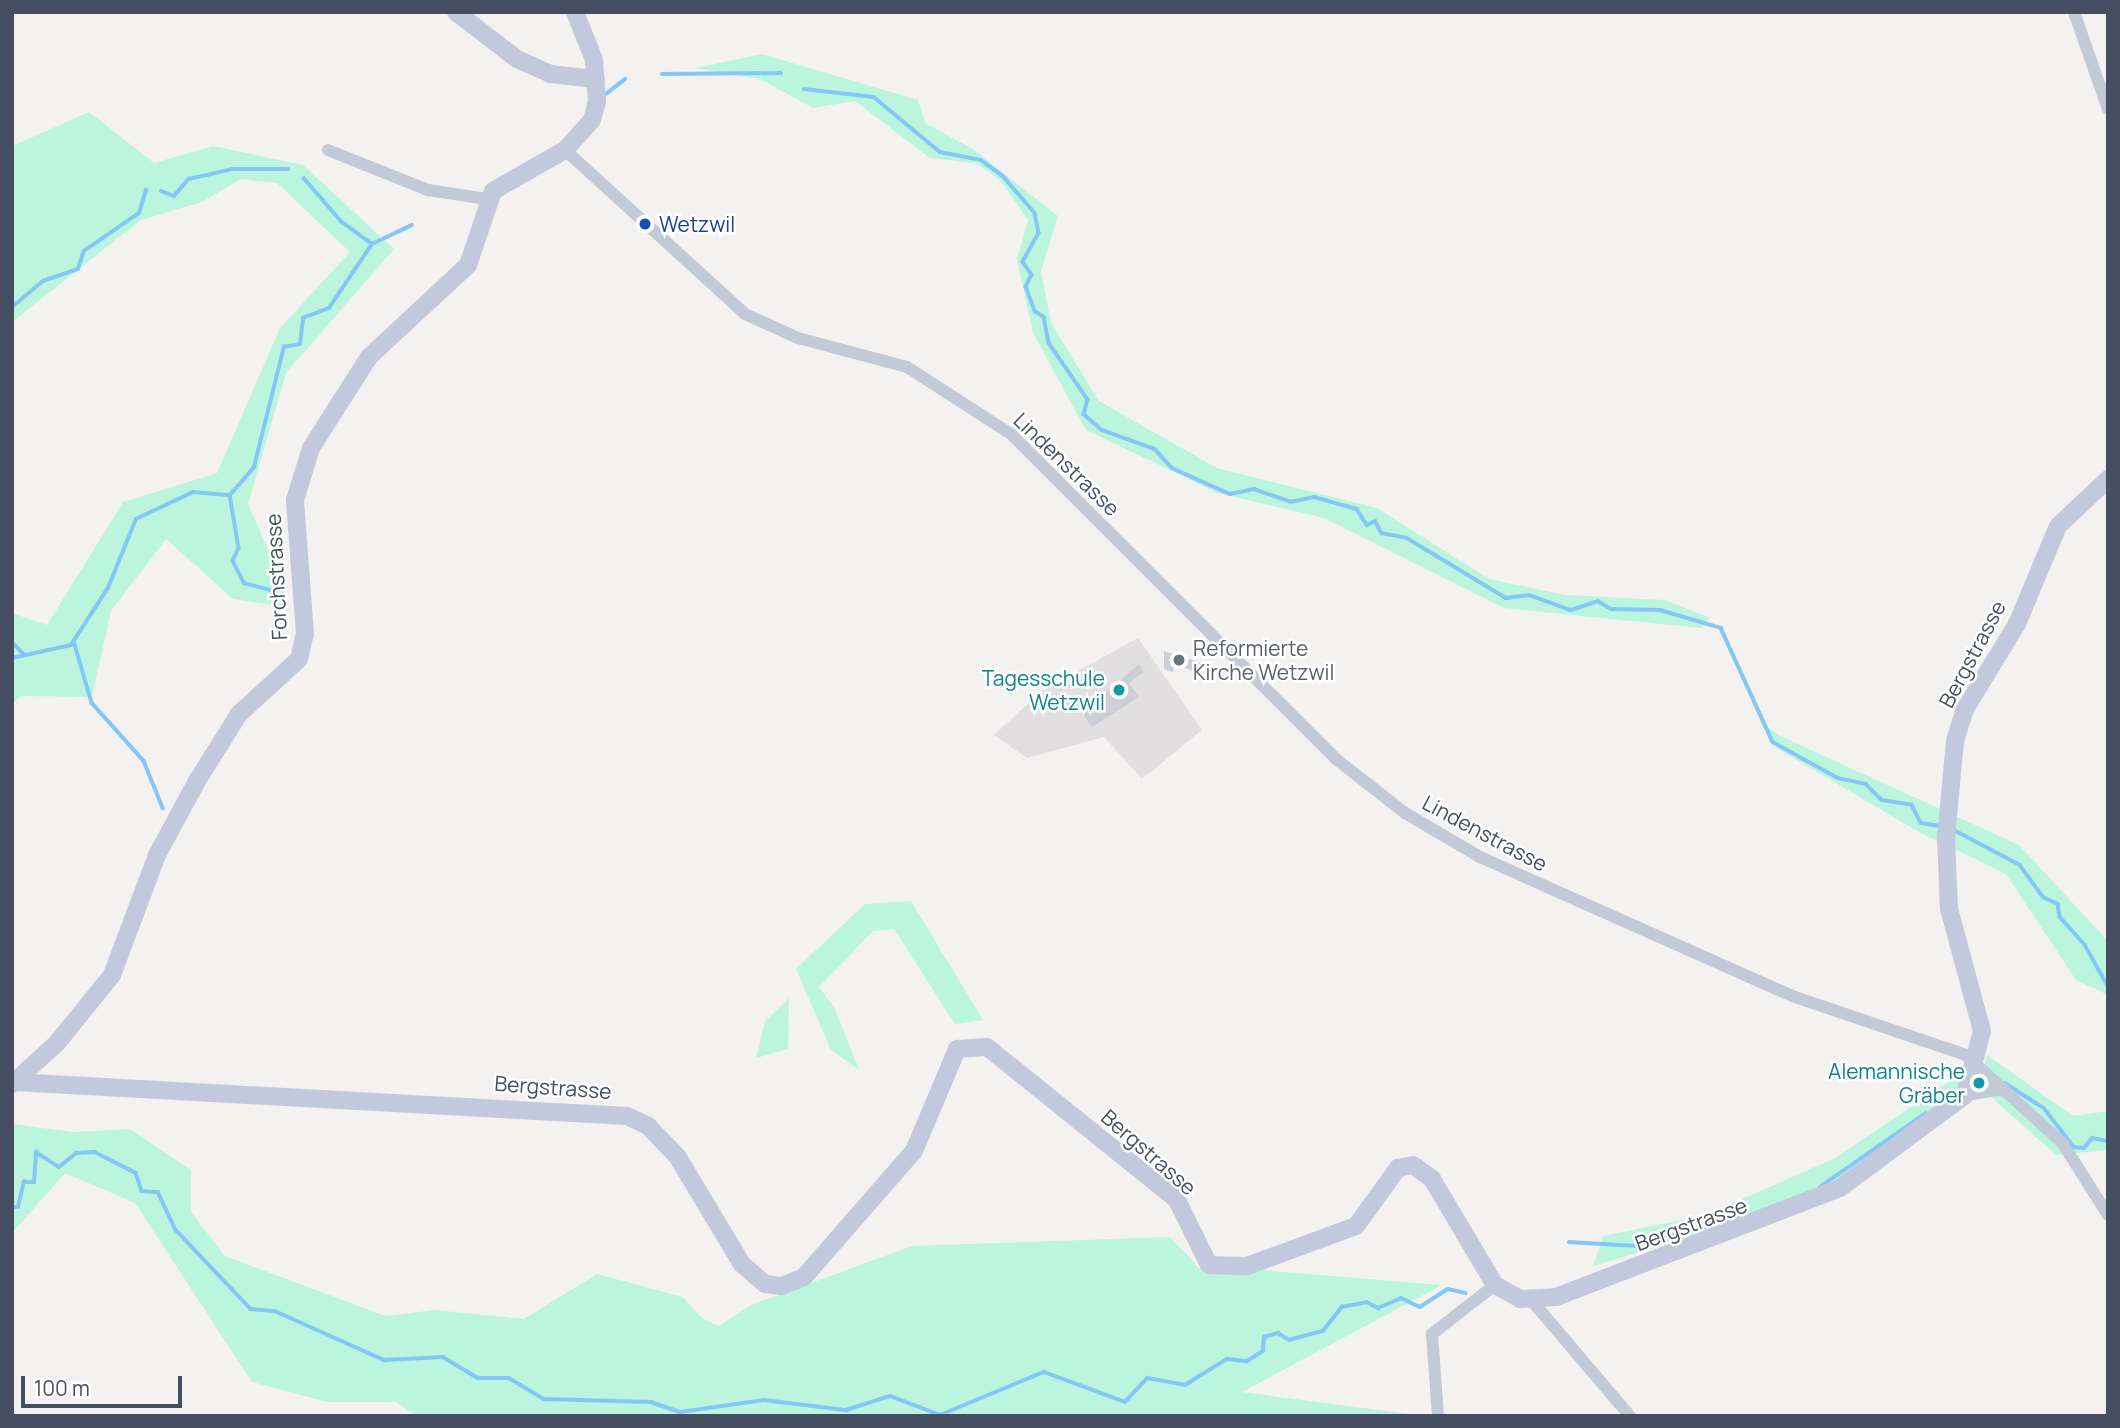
<!DOCTYPE html>
<html>
<head>
<meta charset="utf-8">
<style>
  body { margin:0 }
  #map { position:relative; width:2120px; height:1428px; overflow:hidden; background:#f4f1f1; font-family:Manrope,sans-serif }
  div>[style] { position:absolute }
  [style*='--x'] { left:calc(var(--x)*1px); top:calc(var(--y)*1px); width:calc(var(--w)*1px); rotate:calc(var(--a)*1deg) }
  .education>* { inset:0; background:#e1dfe0 }
  .green>* { inset:0; background:#bcf5dd }
  .stream>* { height:3.5px; margin:-1.75px; padding:0 1.75px; transform-origin:1.75px; border-radius:1.75px; background:#84c7f7 }
  .building>* { inset:0; background:#cdcfd7 }
  .street>* { height:12px; margin:-6px; padding:0 6px; transform-origin:6px; border-radius:6px; background:#c3cad7 }
  .secondary>* { height:18px; margin:-9px; padding:0 9px; transform-origin:9px; border-radius:9px; background:#c2c9dc }
  .dots>* { width:19px; height:19px; translate:-50% -50%; box-sizing:border-box; border:4px solid #fff; border-radius:50% }
  span { translate:-50% -50%; white-space:nowrap; text-align:center; line-height:1.15; -webkit-text-stroke:5px #fff; paint-order:stroke }
  .transit-label { font-size:21px; color:#164399 }
  .left { translate:0 -50%; text-align:left }
  .street-label { font-size:21px; color:#464f61 }
  .worship-label { font-size:21px; color:#5b616d }
  .culture-label { font-size:21px; color:#0d838f }
  .right { translate:-100% -50%; text-align:right }
  .frame { position:absolute; inset:0; border:14px solid #464f61; pointer-events:none }
  .scale { position:absolute; left:21px; top:1376px; width:161px; height:32px; box-sizing:border-box; border:4px solid #464f61; border-top:0; padding-left:9px; font-size:21px; line-height:24px; white-space:nowrap; color:#464f61; -webkit-text-stroke:5px #fff; paint-order:stroke }
</style>
</head>
<body>
<div id="map">
  <div class="education">
    <div style="clip-path:polygon(1138px 638px,1202px 730px,1142px 779px,1104px 737px,1027px 758px,994px 735px,1043px 690px)"></div>
  </div>
  <div class="green">
    <div style="clip-path:polygon(762px 54px,918px 100px,925px 123px,973px 149px,1058px 216px,1041px 271px,1051px 323px,1099px 401px,1217px 468px,1377px 508px,1489px 579px,1565px 595px,1665px 600px,1710px 618px,1701px 628px,1504px 608px,1324px 518px,1218px 493px,1086px 430px,1033px 333px,1017px 259px,1028px 220px,1000px 180px,976px 163px,930px 158px,855px 101px,813px 108px,760px 79px,695px 68px)"></div>
    <div style="clip-path:polygon(89px 112px,154px 163px,213px 146px,303px 165px,394px 249px,286px 373px,248px 504px,285px 587px,282px 606px,233px 599px,166px 539px,111px 611px,92px 697px,21px 696px,12px 704px,12px 613px,47px 625px,123px 502px,217px 473px,280px 328px,350px 252px,277px 183px,241px 179px,202px 202px,141px 220px,12px 322px,12px 146px)"></div>
    <div style="clip-path:polygon(1758px 719px,1778px 735px,2019px 845px,2108px 941px,2108px 995px,2076px 980px,2006px 874px,1919px 832px,1778px 749px)"></div>
    <div style="clip-path:polygon(911px 901px,983px 1020px,955px 1024px,894px 929px,873px 931px,819px 987px,835px 1009px,859px 1070px,831px 1050px,796px 969px,865px 904px)"></div>
    <div style="clip-path:polygon(789px 998px,788px 1049px,756px 1058px,765px 1021px)"></div>
    <div style="clip-path:polygon(1987px 1055px,2073px 1116px,2108px 1111px,2108px 1150px,2056px 1155px,1980px 1087px)"></div>
    <div style="clip-path:polygon(1957px 1076px,1963px 1097px,1869px 1168px,1788px 1209px,1593px 1266px,1603px 1236px,1706px 1215px,1835px 1158px)"></div>
    <div style="clip-path:polygon(12px 1124px,73px 1132px,130px 1129px,191px 1170px,191px 1212px,225px 1256px,385px 1316px,435px 1310px,524px 1319px,597px 1274px,683px 1297px,702px 1318px,719px 1326px,751px 1305px,912px 1246px,1170px 1237px,1204px 1273px,1250px 1269px,1442px 1285px,1242px 1392px,1425px 1416px,417px 1416px,396px 1402px,327px 1402px,252px 1382px,135px 1203px,65px 1173px,12px 1233px)"></div>
  </div>
  <div class="stream">
    <div style="--x:662;--y:74;--w:119;--a:-0.5"></div>
    <div style="--x:804;--y:89;--w:70;--a:6.5"></div>
    <div style="--x:874;--y:97;--w:86;--a:39.8"></div>
    <div style="--x:940;--y:152;--w:42;--a:11"></div>
    <div style="--x:981;--y:160;--w:26;--a:36"></div>
    <div style="--x:1002;--y:175;--w:50;--a:49"></div>
    <div style="--x:1035;--y:213;--w:20;--a:79"></div>
    <div style="--x:1039;--y:233;--w:33;--a:119"></div>
    <div style="--x:1023;--y:262;--w:16;--a:55"></div>
    <div style="--x:1032;--y:275;--w:13;--a:117"></div>
    <div style="--x:1026;--y:287;--w:26;--a:69"></div>
    <div style="--x:1035;--y:311;--w:11;--a:34"></div>
    <div style="--x:1044;--y:317;--w:26;--a:79"></div>
    <div style="--x:1049;--y:343;--w:69;--a:55.6"></div>
    <div style="--x:1088;--y:400;--w:15;--a:106"></div>
    <div style="--x:1084;--y:414;--w:24;--a:42"></div>
    <div style="--x:1102;--y:430;--w:56;--a:19.7"></div>
    <div style="--x:1155;--y:449;--w:25;--a:48"></div>
    <div style="--x:1172;--y:468;--w:64;--a:24.1"></div>
    <div style="--x:1230;--y:494;--w:25;--a:-12"></div>
    <div style="--x:1254;--y:489;--w:39;--a:19"></div>
    <div style="--x:1291;--y:502;--w:24;--a:-12"></div>
    <div style="--x:1314;--y:497;--w:45;--a:15.6"></div>
    <div style="--x:1357;--y:509;--w:19;--a:58"></div>
    <div style="--x:1367;--y:525;--w:9;--a:-27"></div>
    <div style="--x:1375;--y:521;--w:14;--a:60"></div>
    <div style="--x:1382;--y:533;--w:25;--a:11"></div>
    <div style="--x:1407;--y:538;--w:116;--a:31.2"></div>
    <div style="--x:1506;--y:598;--w:23;--a:-7"></div>
    <div style="--x:1529;--y:595;--w:45;--a:19.7"></div>
    <div style="--x:1571;--y:610;--w:28;--a:-18"></div>
    <div style="--x:1598;--y:601;--w:15;--a:32"></div>
    <div style="--x:1611;--y:609;--w:49;--a:1.2"></div>
    <div style="--x:1660;--y:610;--w:64;--a:16.4"></div>
    <div style="--x:1721;--y:628;--w:125;--a:65.5"></div>
    <div style="--x:1773;--y:742;--w:74;--a:29"></div>
    <div style="--x:1838;--y:778;--w:29;--a:12"></div>
    <div style="--x:1866;--y:784;--w:23;--a:45"></div>
    <div style="--x:1882;--y:800;--w:30;--a:9"></div>
    <div style="--x:1912;--y:805;--w:20;--a:63"></div>
    <div style="--x:1921;--y:823;--w:19;--a:9"></div>
    <div style="--x:606;--y:94;--w:24;--a:-38"></div>
    <div style="--x:304;--y:178;--w:58;--a:49.2"></div>
    <div style="--x:342;--y:222;--w:37;--a:36"></div>
    <div style="--x:161;--y:191;--w:14;--a:21"></div>
    <div style="--x:174;--y:196;--w:23;--a:-49"></div>
    <div style="--x:189;--y:179;--w:45;--a:-12.8"></div>
    <div style="--x:233;--y:169;--w:55;--a:0"></div>
    <div style="--x:12;--y:307;--w:40;--a:-40"></div>
    <div style="--x:43;--y:281;--w:37;--a:-19"></div>
    <div style="--x:78;--y:269;--w:19;--a:-72"></div>
    <div style="--x:84;--y:251;--w:67;--a:-34.6"></div>
    <div style="--x:139;--y:213;--w:24;--a:-73"></div>
    <div style="--x:230;--y:495;--w:54;--a:80.4"></div>
    <div style="--x:239;--y:548;--w:14;--a:115"></div>
    <div style="--x:233;--y:561;--w:25;--a:63"></div>
    <div style="--x:244;--y:583;--w:31;--a:15"></div>
    <div style="--x:74;--y:641;--w:65;--a:73.8"></div>
    <div style="--x:92;--y:703;--w:78;--a:48.1"></div>
    <div style="--x:144;--y:761;--w:51;--a:68"></div>
    <div style="--x:12;--y:642;--w:17;--a:45"></div>
    <div style="--x:12;--y:658;--w:60;--a:-12.4"></div>
    <div style="--x:71;--y:645;--w:68;--a:-57"></div>
    <div style="--x:108;--y:588;--w:74;--a:-67.9"></div>
    <div style="--x:136;--y:519;--w:63;--a:-25.3"></div>
    <div style="--x:193;--y:492;--w:37;--a:5"></div>
    <div style="--x:230;--y:495;--w:37;--a:-49"></div>
    <div style="--x:254;--y:467;--w:124;--a:-76"></div>
    <div style="--x:284;--y:347;--w:16;--a:-11"></div>
    <div style="--x:300;--y:344;--w:26;--a:-83"></div>
    <div style="--x:303;--y:318;--w:28;--a:-21"></div>
    <div style="--x:329;--y:308;--w:77;--a:-56.1"></div>
    <div style="--x:372;--y:244;--w:44;--a:-25.4"></div>
    <div style="--x:1954;--y:830;--w:75;--a:27.9"></div>
    <div style="--x:2020;--y:865;--w:39;--a:54"></div>
    <div style="--x:2043;--y:897;--w:17;--a:25"></div>
    <div style="--x:2058;--y:904;--w:13;--a:81"></div>
    <div style="--x:2060;--y:917;--w:38;--a:48"></div>
    <div style="--x:2085;--y:945;--w:47;--a:60.7"></div>
    <div style="--x:2005;--y:1083;--w:46;--a:32.7"></div>
    <div style="--x:2044;--y:1108;--w:49;--a:52.4"></div>
    <div style="--x:2074;--y:1147;--w:10;--a:6"></div>
    <div style="--x:2084;--y:1148;--w:13;--a:-51"></div>
    <div style="--x:2092;--y:1138;--w:16;--a:11"></div>
    <div style="--x:1820;--y:1187;--w:129;--a:-34.9"></div>
    <div style="--x:12;--y:1207;--w:6;--a:0"></div>
    <div style="--x:18;--y:1207;--w:26;--a:-77"></div>
    <div style="--x:24;--y:1182;--w:10;--a:0"></div>
    <div style="--x:34;--y:1182;--w:30;--a:-86"></div>
    <div style="--x:36;--y:1152;--w:27;--a:33"></div>
    <div style="--x:59;--y:1167;--w:22;--a:-39"></div>
    <div style="--x:76;--y:1153;--w:19;--a:-3"></div>
    <div style="--x:95;--y:1152;--w:46;--a:27.1"></div>
    <div style="--x:136;--y:1173;--w:19;--a:72"></div>
    <div style="--x:142;--y:1191;--w:16;--a:4"></div>
    <div style="--x:158;--y:1192;--w:42;--a:64.7"></div>
    <div style="--x:176;--y:1230;--w:109;--a:46.5"></div>
    <div style="--x:251;--y:1309;--w:24;--a:5"></div>
    <div style="--x:275;--y:1311;--w:120;--a:24.2"></div>
    <div style="--x:384;--y:1360;--w:59;--a:-2.9"></div>
    <div style="--x:443;--y:1357;--w:41;--a:31"></div>
    <div style="--x:478;--y:1378;--w:31;--a:0"></div>
    <div style="--x:509;--y:1378;--w:41;--a:31"></div>
    <div style="--x:544;--y:1399;--w:107;--a:1.6"></div>
    <div style="--x:651;--y:1402;--w:31;--a:19"></div>
    <div style="--x:680;--y:1412;--w:85;--a:-8.1"></div>
    <div style="--x:764;--y:1400;--w:83;--a:7"></div>
    <div style="--x:846;--y:1410;--w:46;--a:-17.7"></div>
    <div style="--x:890;--y:1396;--w:53;--a:20.8"></div>
    <div style="--x:940;--y:1415;--w:113;--a:-22.5"></div>
    <div style="--x:1044;--y:1372;--w:86;--a:20.3"></div>
    <div style="--x:1125;--y:1402;--w:33;--a:-47"></div>
    <div style="--x:1147;--y:1378;--w:39;--a:10"></div>
    <div style="--x:1185;--y:1385;--w:49;--a:-31.8"></div>
    <div style="--x:1227;--y:1359;--w:20;--a:6"></div>
    <div style="--x:1247;--y:1361;--w:19;--a:-32"></div>
    <div style="--x:1263;--y:1351;--w:14;--a:-86"></div>
    <div style="--x:1264;--y:1337;--w:15;--a:-16"></div>
    <div style="--x:1278;--y:1333;--w:13;--a:32"></div>
    <div style="--x:1289;--y:1340;--w:35;--a:-15"></div>
    <div style="--x:1323;--y:1331;--w:31;--a:-52"></div>
    <div style="--x:1342;--y:1307;--w:25;--a:-11"></div>
    <div style="--x:1367;--y:1302;--w:13;--a:29"></div>
    <div style="--x:1378;--y:1308;--w:25;--a:-23"></div>
    <div style="--x:1401;--y:1298;--w:21;--a:25"></div>
    <div style="--x:1420;--y:1307;--w:33;--a:-33"></div>
    <div style="--x:1448;--y:1289;--w:18;--a:13"></div>
    <div style="--x:1569;--y:1242;--w:68;--a:3.4"></div>
    <div style="--x:1637;--y:1246;--w:108;--a:-15.6"></div>
  </div>
  <div class="building">
    <div style="clip-path:polygon(1164px 651px,1202px 663px,1198px 673px,1175px 664px,1173px 672px,1164px 669px)"></div>
    <div style="clip-path:polygon(1139px 664px,1144px 672px,1129px 683px,1139px 697px,1092px 727px,1082px 713px)"></div>
  </div>
  <div class="street">
    <div style="--x:2074;--y:12;--w:103;--a:70.7"></div>
    <div style="--x:328;--y:150;--w:108;--a:21.8"></div>
    <div style="--x:428;--y:190;--w:60;--a:8.7"></div>
    <div style="--x:565;--y:150;--w:244;--a:42.3"></div>
    <div style="--x:745;--y:314;--w:58;--a:24.4"></div>
    <div style="--x:798;--y:338;--w:113;--a:14.9"></div>
    <div style="--x:907;--y:367;--w:124;--a:32.8"></div>
    <div style="--x:1011;--y:434;--w:460;--a:45"></div>
    <div style="--x:1336;--y:759;--w:88;--a:38"></div>
    <div style="--x:1405;--y:813;--w:87;--a:30.4"></div>
    <div style="--x:1480;--y:857;--w:342;--a:24"></div>
    <div style="--x:1792;--y:996;--w:184;--a:18.7"></div>
    <div style="--x:1966;--y:1055;--w:132;--a:42.5"></div>
    <div style="--x:2063;--y:1144;--w:84;--a:57.6"></div>
    <div style="--x:1965;--y:1095;--w:37;--a:-9"></div>
    <div style="--x:1532;--y:1301;--w:151;--a:49.6"></div>
    <div style="--x:1438;--y:1416;--w:82;--a:-94.2"></div>
    <div style="--x:1432;--y:1334;--w:80;--a:-37.9"></div>
  </div>
  <div class="secondary">
    <div style="--x:456;--y:12;--w:77;--a:37.6"></div>
    <div style="--x:517;--y:59;--w:36;--a:24"></div>
    <div style="--x:550;--y:74;--w:46;--a:6.2"></div>
    <div style="--x:15;--y:1082;--w:613;--a:3.18"></div>
    <div style="--x:627;--y:1116;--w:23;--a:25"></div>
    <div style="--x:648;--y:1126;--w:42;--a:46"></div>
    <div style="--x:677;--y:1156;--w:126;--a:59"></div>
    <div style="--x:742;--y:1264;--w:30;--a:41"></div>
    <div style="--x:765;--y:1284;--w:17;--a:7"></div>
    <div style="--x:782;--y:1286;--w:24;--a:-22"></div>
    <div style="--x:804;--y:1277;--w:167;--a:-48.9"></div>
    <div style="--x:914;--y:1151;--w:111;--a:-67.1"></div>
    <div style="--x:957;--y:1049;--w:30;--a:-4"></div>
    <div style="--x:987;--y:1047;--w:244;--a:38.8"></div>
    <div style="--x:1177;--y:1200;--w:72;--a:63.8"></div>
    <div style="--x:1209;--y:1265;--w:38;--a:2"></div>
    <div style="--x:1247;--y:1266;--w:116;--a:-20.2"></div>
    <div style="--x:1356;--y:1226;--w:72;--a:-54.1"></div>
    <div style="--x:1398;--y:1168;--w:15;--a:-11"></div>
    <div style="--x:1413;--y:1165;--w:24;--a:36"></div>
    <div style="--x:1432;--y:1179;--w:123;--a:59.3"></div>
    <div style="--x:1495;--y:1285;--w:29;--a:29"></div>
    <div style="--x:1520;--y:1299;--w:36;--a:-3"></div>
    <div style="--x:1556;--y:1297;--w:304;--a:-21"></div>
    <div style="--x:1840;--y:1188;--w:156;--a:-36.6"></div>
    <div style="--x:1965;--y:1095;--w:66;--a:-75.1"></div>
    <div style="--x:1982;--y:1031;--w:126;--a:-105.1"></div>
    <div style="--x:1949;--y:909;--w:71;--a:-92.4"></div>
    <div style="--x:1946;--y:838;--w:97;--a:-84.7"></div>
    <div style="--x:1955;--y:741;--w:31;--a:-73"></div>
    <div style="--x:1964;--y:711;--w:102;--a:-58.7"></div>
    <div style="--x:2017;--y:624;--w:106;--a:-67.3"></div>
    <div style="--x:2058;--y:526;--w:69;--a:-43.2"></div>
    <div style="--x:12;--y:1084;--w:61;--a:-42.3"></div>
    <div style="--x:57;--y:1043;--w:87;--a:-51"></div>
    <div style="--x:112;--y:975;--w:128;--a:-69.4"></div>
    <div style="--x:157;--y:855;--w:84;--a:-61.6"></div>
    <div style="--x:197;--y:781;--w:79;--a:-57.9"></div>
    <div style="--x:239;--y:714;--w:81;--a:-42.5"></div>
    <div style="--x:299;--y:659;--w:26;--a:-77"></div>
    <div style="--x:305;--y:634;--w:134;--a:-94.3"></div>
    <div style="--x:295;--y:500;--w:54;--a:-72.9"></div>
    <div style="--x:311;--y:448;--w:108;--a:-57.5"></div>
    <div style="--x:369;--y:357;--w:135;--a:-42.9"></div>
    <div style="--x:468;--y:265;--w:78;--a:-71.3"></div>
    <div style="--x:493;--y:191;--w:83;--a:-29.7"></div>
    <div style="--x:565;--y:150;--w:40;--a:-48"></div>
    <div style="--x:592;--y:120;--w:20;--a:-75"></div>
    <div style="--x:597;--y:101;--w:41;--a:-94.2"></div>
    <div style="--x:594;--y:60;--w:52;--a:-111.6"></div>
  </div>
  <div class="dots">
    <div style="left:645px;top:224px;background:#1a4fb4"></div>
    <div style="left:1179px;top:660px;background:#6b7280"></div>
    <div style="left:1119px;top:690px;background:#0f9aa8"></div>
    <div style="left:1979px;top:1083px;background:#0f9aa8"></div>
  </div>
  <div class="transit-label">
    <span class="left" style="left:659px;top:224px">Wetzwil</span>
  </div>
  <div class="street-label">
    <span style="left:1067px;top:464px;rotate:44deg">Lindenstrasse</span>
    <span style="left:276px;top:577px;rotate:-93deg">Forchstrasse</span>
    <span style="left:1972px;top:654px;rotate:-62deg">Bergstrasse</span>
    <span style="left:1485px;top:833px;rotate:28deg">Lindenstrasse</span>
    <span style="left:553px;top:1087px;rotate:4deg">Bergstrasse</span>
    <span style="left:1149px;top:1152px;rotate:41deg">Bergstrasse</span>
    <span style="left:1691px;top:1224px;rotate:-20deg">Bergstrasse</span>
  </div>
  <div class="worship-label">
    <span class="left" style="left:1193px;top:660px">Reformierte<br>Kirche Wetzwil</span>
  </div>
  <div class="culture-label">
    <span class="right" style="left:1105px;top:690px">Tagesschule<br>Wetzwil</span>
    <span class="right" style="left:1965px;top:1083px">Alemannische<br>Gräber</span>
  </div>
  <div class="frame"></div>
  <div class="scale">100 m</div>
</div>
</body>
</html>
